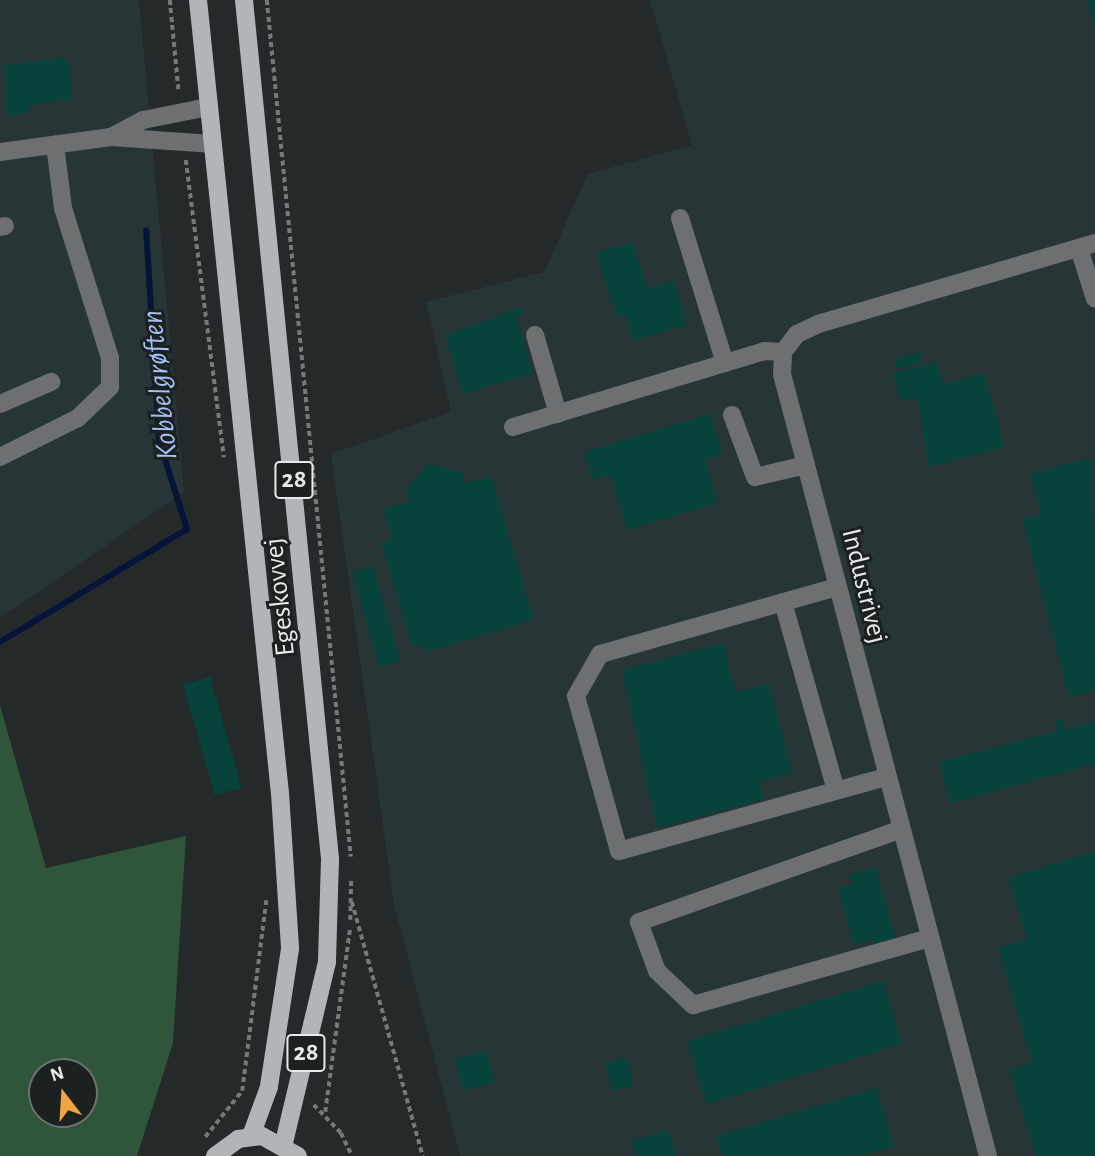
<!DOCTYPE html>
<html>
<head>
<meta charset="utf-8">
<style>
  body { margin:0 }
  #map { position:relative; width:1095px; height:1156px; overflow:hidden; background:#24292a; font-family:"Alegreya Sans",sans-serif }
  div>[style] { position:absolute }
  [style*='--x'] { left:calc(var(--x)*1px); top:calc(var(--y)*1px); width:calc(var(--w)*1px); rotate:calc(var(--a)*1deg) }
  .built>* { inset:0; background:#283537 }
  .green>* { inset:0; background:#2f553a }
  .stream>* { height:6px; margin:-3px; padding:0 3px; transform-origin:3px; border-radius:3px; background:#051438 }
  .building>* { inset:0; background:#07433a; transform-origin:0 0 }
  .path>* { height:3.5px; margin-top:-1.75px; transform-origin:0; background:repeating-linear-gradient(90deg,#75797a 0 5px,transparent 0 8.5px) }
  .minor>* { height:18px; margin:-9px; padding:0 9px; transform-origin:9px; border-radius:9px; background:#6d6f70 }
  .major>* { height:18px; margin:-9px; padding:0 9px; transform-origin:9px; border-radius:9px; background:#b1b5b8 }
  span { translate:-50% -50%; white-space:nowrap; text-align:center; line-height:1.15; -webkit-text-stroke:6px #1b2020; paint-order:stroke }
  .shield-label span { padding:2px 5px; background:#1b2020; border:2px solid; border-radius:5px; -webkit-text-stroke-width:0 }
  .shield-label { font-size:26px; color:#e7eaeb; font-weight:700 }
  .street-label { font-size:28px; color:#e7eaeb }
  .water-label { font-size:30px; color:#a5c1f8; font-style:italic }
  .north { position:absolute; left:28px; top:1058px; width:70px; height:70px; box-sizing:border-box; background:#1b2020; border:2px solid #6d7171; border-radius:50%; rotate:343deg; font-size:19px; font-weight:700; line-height:28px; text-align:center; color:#e7eaeb }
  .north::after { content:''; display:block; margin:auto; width:24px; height:32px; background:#f3a442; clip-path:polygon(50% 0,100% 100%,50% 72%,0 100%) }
</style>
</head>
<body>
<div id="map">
  <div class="built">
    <div style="clip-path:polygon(0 0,139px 0,184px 492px,0 618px)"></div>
    <div style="clip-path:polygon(650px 0,1095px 0,1095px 1156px,460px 1156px,394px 904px,331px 454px,451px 412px,426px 302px,544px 272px,588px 174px,692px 145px)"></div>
  </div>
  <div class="green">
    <div style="clip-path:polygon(evenodd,0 705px,46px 868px,186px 836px,173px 1043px,137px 1156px,0 1156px,0 705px,42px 1072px,84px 1072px,84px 1114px,42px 1114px,42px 1072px)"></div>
  </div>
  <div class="stream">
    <div style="--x:0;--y:642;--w:218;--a:-31.1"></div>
    <div style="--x:187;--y:529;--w:93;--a:-107.5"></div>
    <div style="--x:159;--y:440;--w:210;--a:-93.5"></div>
  </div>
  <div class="building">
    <div style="clip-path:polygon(1087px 0,1095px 0,1095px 24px,1094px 24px)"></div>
    <div style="clip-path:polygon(68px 58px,73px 99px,32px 104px,27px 113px,7px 116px,4px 65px)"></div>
    <div style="clip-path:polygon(633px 242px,647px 288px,674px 280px,687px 325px,633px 341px,625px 314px,616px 317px,596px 253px)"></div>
    <div style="clip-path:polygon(522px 307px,524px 314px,516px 316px,533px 373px,463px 394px,445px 335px)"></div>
    <div style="left:919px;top:352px;width:10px;height:26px;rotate:73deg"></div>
    <div style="clip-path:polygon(937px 362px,943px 384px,984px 373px,1005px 447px,929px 467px,917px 397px,900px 401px,893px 373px)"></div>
    <div style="clip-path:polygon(710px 414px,722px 454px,705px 460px,718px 503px,627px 530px,610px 475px,592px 480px,584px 452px)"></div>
    <div style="clip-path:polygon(1092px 457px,1095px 690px,1069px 697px,1022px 519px,1041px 514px,1030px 474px)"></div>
    <div style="clip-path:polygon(428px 464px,462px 472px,465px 484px,491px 476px,534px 620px,426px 652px,423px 644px,412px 647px,381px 542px,392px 539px,383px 509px,410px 501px,406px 489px)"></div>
    <div style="left:373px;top:566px;width:99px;height:22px;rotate:74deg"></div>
    <div style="clip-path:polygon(723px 643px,736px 692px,768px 683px,793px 773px,760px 782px,765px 799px,657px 828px,622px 670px)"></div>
    <div style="left:210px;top:677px;width:115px;height:28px;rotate:74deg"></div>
    <div style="clip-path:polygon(1062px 719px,1065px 729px,1095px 721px,1095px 764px,950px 803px,939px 762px,1057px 731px,1055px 721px)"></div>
    <div style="clip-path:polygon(1095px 851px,1095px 1156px,1036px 1156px,1009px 1070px,1032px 1063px,998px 948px,1027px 939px,1008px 878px)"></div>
    <div style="clip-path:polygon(875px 867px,897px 942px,876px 947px,874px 939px,854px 945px,838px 889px,852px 885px,849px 875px)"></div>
    <div style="left:883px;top:981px;width:66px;height:205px;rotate:73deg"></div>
    <div style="left:487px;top:1051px;width:32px;height:33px;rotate:76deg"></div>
    <div style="left:626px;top:1057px;width:29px;height:22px;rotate:74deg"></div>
    <div style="clip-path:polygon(876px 1088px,894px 1146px,860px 1156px,722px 1156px,716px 1136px)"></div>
    <div style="clip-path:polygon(669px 1130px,676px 1156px,635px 1156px,630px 1141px)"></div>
  </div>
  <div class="path">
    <div style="--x:170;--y:0;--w:93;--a:84.5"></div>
    <div style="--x:267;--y:0;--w:861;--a:84.4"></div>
    <div style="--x:186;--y:160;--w:300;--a:82.7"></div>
    <div style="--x:352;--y:902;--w:264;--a:74.4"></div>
    <div style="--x:350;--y:920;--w:41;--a:-88.6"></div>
    <div style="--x:314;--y:1105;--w:39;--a:46"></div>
    <div style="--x:341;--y:1133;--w:25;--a:64"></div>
    <div style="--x:325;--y:1112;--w:187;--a:-82.3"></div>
    <div style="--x:205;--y:1137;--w:59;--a:-51.2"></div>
    <div style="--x:242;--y:1091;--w:192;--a:-82.8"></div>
  </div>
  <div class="minor">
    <div style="--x:111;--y:137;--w:36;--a:-28"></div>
    <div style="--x:143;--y:120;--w:66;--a:-11.3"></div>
    <div style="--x:0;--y:152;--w:112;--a:-7.7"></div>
    <div style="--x:111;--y:137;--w:102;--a:3.9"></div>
    <div style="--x:680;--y:218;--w:152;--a:72.8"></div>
    <div style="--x:0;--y:227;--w:5;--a:-11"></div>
    <div style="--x:1079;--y:248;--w:53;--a:72.6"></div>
    <div style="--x:535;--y:335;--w:82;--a:73.8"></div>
    <div style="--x:0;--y:404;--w:56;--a:-23.3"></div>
    <div style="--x:732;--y:415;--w:66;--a:69.6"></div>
    <div style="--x:755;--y:477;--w:52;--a:-13.2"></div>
    <div style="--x:513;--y:427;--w:262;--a:-16.8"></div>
    <div style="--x:764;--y:351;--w:19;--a:3"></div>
    <div style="--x:0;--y:457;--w:87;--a:-26.6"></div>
    <div style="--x:78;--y:418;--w:45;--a:-44.1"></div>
    <div style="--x:110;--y:387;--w:29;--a:-90"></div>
    <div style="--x:110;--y:358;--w:157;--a:-107.4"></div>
    <div style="--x:63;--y:208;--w:64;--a:-97.2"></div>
    <div style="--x:837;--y:587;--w:246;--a:164.2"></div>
    <div style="--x:600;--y:654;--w:48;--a:119.7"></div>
    <div style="--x:576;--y:696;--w:161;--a:74.5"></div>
    <div style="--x:619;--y:851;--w:277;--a:-15.5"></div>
    <div style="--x:783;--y:602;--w:196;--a:74.3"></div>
    <div style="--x:899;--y:830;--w:276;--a:160.5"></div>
    <div style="--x:639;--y:922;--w:52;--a:69.8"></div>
    <div style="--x:657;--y:971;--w:50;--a:43.4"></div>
    <div style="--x:693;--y:1005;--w:246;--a:-15.8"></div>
    <div style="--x:988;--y:1156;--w:715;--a:-104.76"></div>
    <div style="--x:806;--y:465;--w:94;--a:-104.8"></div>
    <div style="--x:782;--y:374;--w:22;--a:-87"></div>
    <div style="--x:783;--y:352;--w:23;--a:-52"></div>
    <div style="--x:797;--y:334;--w:23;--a:-25"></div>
    <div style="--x:818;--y:324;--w:289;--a:-16.3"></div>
  </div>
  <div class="major">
    <div style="--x:198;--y:0;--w:797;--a:84.1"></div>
    <div style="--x:280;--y:793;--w:156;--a:86.3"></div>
    <div style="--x:290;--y:949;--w:140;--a:98.7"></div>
    <div style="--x:269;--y:1087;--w:52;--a:110.2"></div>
    <div style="--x:244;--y:0;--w:863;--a:84.28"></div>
    <div style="--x:330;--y:859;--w:103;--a:91.7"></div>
    <div style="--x:327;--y:962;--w:186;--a:103.4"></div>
    <div style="--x:215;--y:1156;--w:29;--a:-36"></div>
    <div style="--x:238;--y:1139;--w:24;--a:-7"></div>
    <div style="--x:262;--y:1136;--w:41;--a:29.1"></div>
  </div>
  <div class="shield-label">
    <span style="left:294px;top:480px">28</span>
    <span style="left:306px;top:1053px">28</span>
  </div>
  <div class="street-label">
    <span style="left:864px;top:586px;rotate:76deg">Industrivej</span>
    <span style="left:280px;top:597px;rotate:-96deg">Egeskovvej</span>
  </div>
  <div class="water-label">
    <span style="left:160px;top:385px;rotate:-96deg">Kobbelgrøften</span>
  </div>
  <div class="north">N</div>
</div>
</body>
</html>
